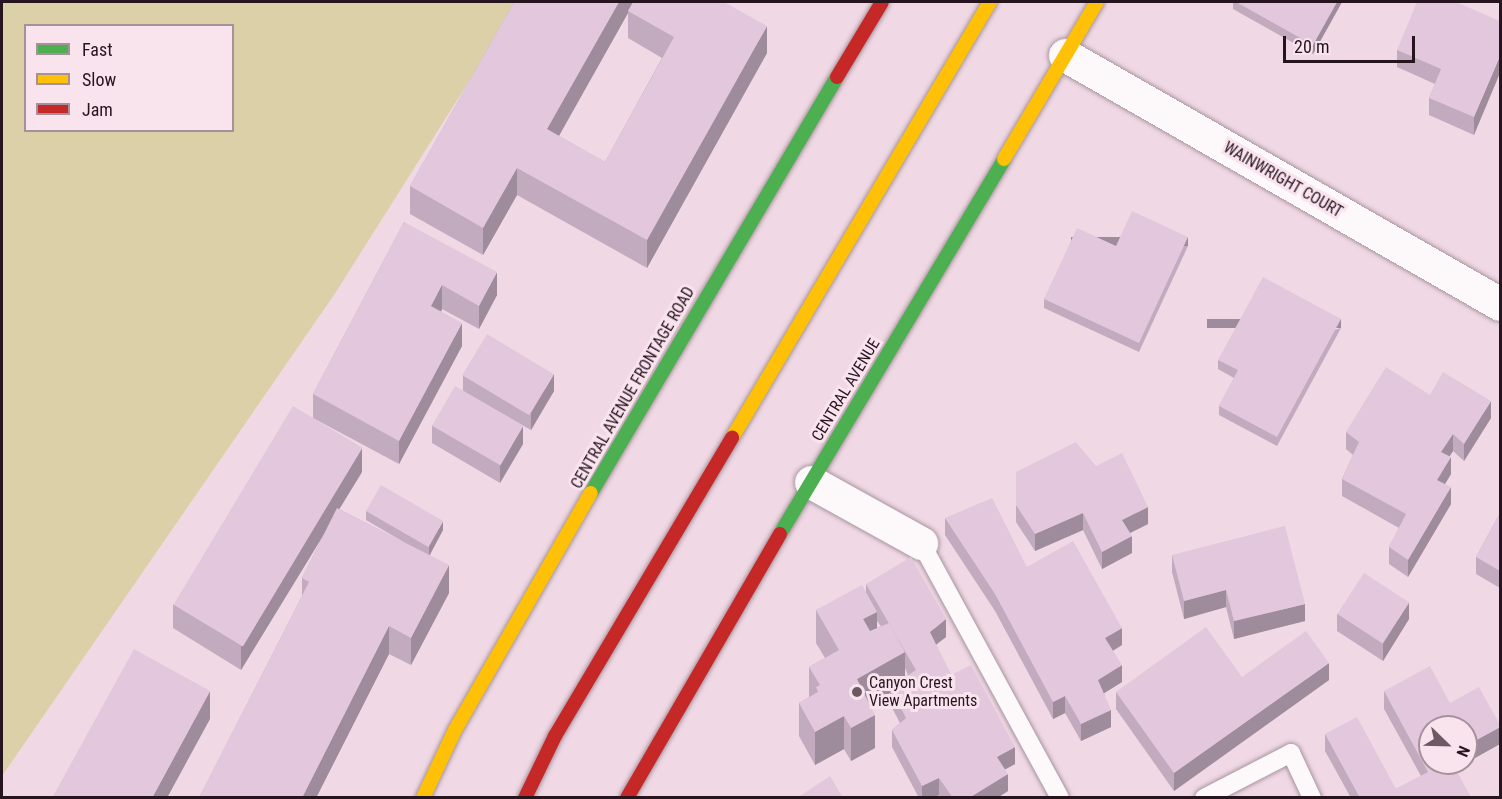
<!DOCTYPE html>
<html>
<head>
<meta charset="utf-8">
<style>
  body { margin:0 }
  #map { position:relative; width:1502px; height:799px; overflow:hidden; background:#f0d9e5; font-family:"Roboto Condensed",sans-serif }
  div>[style] { position:absolute }
  [style*='--x'] { left:calc(var(--x)*1px); top:calc(var(--y)*1px); width:calc(var(--w)*1px); rotate:calc(var(--a)*1deg) }
  .green>* { inset:0; background:#dcd0a9 }
  .roads { filter:drop-shadow(0 0 2px #a7949e) drop-shadow(0 0 2px #a7949e) }
  .lane>* { height:18px; margin:-9px; padding:0 9px; transform-origin:9px; border-radius:9px; background:#fdf9fb }
  .street>* { height:33px; margin:-16.5px; padding:0 16.5px; transform-origin:16.5px; border-radius:16.5px; background:#fdf9fb }
  .fast>* { height:14px; margin:-7px; padding:0 7px; transform-origin:7px; border-radius:7px; background:#4caf50 }
  .slow>* { height:14px; margin:-7px; padding:0 7px; transform-origin:7px; border-radius:7px; background:#ffc107 }
  .jam>* { height:14px; margin:-7px; padding:0 7px; transform-origin:7px; border-radius:7px; background:#c62828 }
  .wall>* { inset:0; background:#c2abbe }
  .shaded-wall>* { inset:0; background:#9e8b9b; transform-origin:0 0 }
  .building>* { inset:0; background:#e2c7dd; transform-origin:0 0 }
  .dots>* { width:16px; height:16px; translate:-50% -50%; box-sizing:border-box; border:3px solid #f9e4ee; border-radius:50% }
  span { translate:-50% -50%; white-space:nowrap; text-align:center; line-height:1.15; -webkit-text-stroke:6px #f9e4ee; paint-order:stroke }
  .street-label { font-size:16px; color:#26141e }
  .poi-label { font-size:16px; color:#26141e }
  .left { translate:0 -50%; text-align:left }
  .frame { position:absolute; inset:0; border:3px solid #26141e; pointer-events:none }
  .legend { position:absolute; left:24px; top:24px; width:210px; height:108px; box-sizing:border-box; background:#f9e4ee; border:2px solid #a5919b; margin:0; padding:8px 10px; list-style:none; font-size:18px; color:#26141e }
  .legend li { display:flex; align-items:center; gap:12px; height:30px }
  .legend b { width:30px; border:2px solid #a5919b }
  .north { position:absolute; left:1418px; top:715px; width:60px; height:60px; box-sizing:border-box; background:#f9e4ee; border:2px solid #a5919b; border-radius:50%; rotate:113deg; font-size:16px; font-weight:700; line-height:24px; text-align:center; color:#26141e }
  .north::after { content:''; display:block; margin:auto; width:21px; height:27px; background:#6d5964; clip-path:polygon(50% 0,100% 100%,50% 72%,0 100%) }
  .scale { position:absolute; left:1283px; top:36px; width:132px; height:27px; box-sizing:border-box; border:3px solid #26141e; border-top:0; padding-left:8px; font-size:18px; line-height:21px; white-space:nowrap; color:#26141e; -webkit-text-stroke:4px #f9e4ee; paint-order:stroke }
</style>
</head>
<body>
<div id="map">
  <div class="green">
    <div style="clip-path:polygon(evenodd,2px 2px,519px 2px,336px 292px,2px 776px,2px 2px,26px 26px,232px 26px,232px 130px,26px 130px,26px 26px)"></div>
  </div>
  <div class="roads">
    <div class="lane">
      <div style="--x:921;--y:543;--w:290;--a:61.4"></div>
      <div style="--x:1204;--y:798;--w:98;--a:-27.3"></div>
      <div style="--x:1291;--y:753;--w:50;--a:65"></div>
    </div>
    <div class="street">
      <div style="--x:1065;--y:55;--w:501;--a:29.79"></div>
      <div style="--x:811;--y:482;--w:126;--a:29"></div>
    </div>
    <div class="fast">
      <div style="--x:591;--y:493;--w:483;--a:-59.4"></div>
      <div style="--x:780;--y:534;--w:437;--a:-59.1"></div>
    </div>
    <div class="slow">
      <div style="--x:1004;--y:159;--w:182;--a:-59.4"></div>
      <div style="--x:732;--y:438;--w:507;--a:-59.39"></div>
      <div style="--x:423;--y:798;--w:75;--a:-64.8"></div>
      <div style="--x:455;--y:730;--w:273;--a:-60.2"></div>
    </div>
    <div class="jam">
      <div style="--x:837;--y:77;--w:87;--a:-59"></div>
      <div style="--x:525;--y:798;--w:69;--a:-64.2"></div>
      <div style="--x:555;--y:736;--w:347;--a:-59.3"></div>
      <div style="--x:627;--y:798;--w:305;--a:-59.9"></div>
    </div>
  </div>
  <div class="wall">
    <div style="clip-path:polygon(evenodd,514px 2px,724px 2px,767px 53px,647px 268px,517px 195px,483px 255px,410px 214px,410px 186px,514px 2px,628px 13px,628px 38px,662px 58px,605px 162px,559px 136px,628px 13px)"></div>
    <div style="clip-path:polygon(1233px 2px,1342px 2px,1313px 54px,1233px 9px)"></div>
    <div style="clip-path:polygon(1500px 21px,1474px 135px,1429px 115px,1429px 98px,1435px 84px,1397px 67px,1397px 50px)"></div>
    <div style="clip-path:polygon(404px 222px,497px 295px,479px 329px,442px 309px,441px 312px,462px 346px,399px 464px,313px 418px,313px 394px)"></div>
    <div style="clip-path:polygon(1116px 246px,1188px 246px,1139px 352px,1044px 308px,1044px 299px)"></div>
    <div style="clip-path:polygon(1341px 328px,1277px 446px,1219px 415px,1219px 406px,1234px 378px,1218px 369px,1218px 360px)"></div>
    <div style="clip-path:polygon(463px 375px,554px 391px,531px 430px,494px 410px,523px 444px,500px 483px,432px 443px,432px 426px,463px 391px)"></div>
    <div style="clip-path:polygon(1430px 395px,1491px 418px,1464px 461px,1453px 451px,1450px 456px,1451px 474px,1445px 484px,1451px 504px,1408px 577px,1389px 564px,1389px 547px,1399px 528px,1342px 496px,1342px 479px,1353px 455px,1346px 449px,1346px 432px)"></div>
    <div style="clip-path:polygon(1096px 466px,1148px 524px,1130px 533px,1132px 553px,1102px 569px,1083px 530px,1035px 551px,1016px 522px,1016px 472px)"></div>
    <div style="clip-path:polygon(362px 472px,339px 509px,407px 544px,366px 520px,366px 511px,443px 530px,430px 555px,449px 593px,411px 665px,389px 654px,316px 798px,199px 798px,302px 596px,302px 578px,324px 534px,241px 670px,173px 628px,173px 605px)"></div>
    <div style="clip-path:polygon(1500px 513px,1500px 588px,1476px 574px,1476px 557px)"></div>
    <div style="clip-path:polygon(945px 518px,1027px 567px,1122px 645px,1113px 651px,1122px 682px,1104px 693px,1111px 727px,1081px 741px,1065px 713px,1053px 719px,995px 611px,945px 535px)"></div>
    <div style="clip-path:polygon(1172px 555px,1305px 621px,1234px 639px,1226px 607px,1184px 619px,1172px 572px)"></div>
    <div style="clip-path:polygon(evenodd,866px 584px,946px 637px,936px 645px,951px 675px,1015px 764px,1005px 769px,1008px 791px,997px 798px,940px 798px,939px 795px,934px 798px,919px 798px,892px 747px,892px 730px,900px 723px,890px 704px,890px 693px,870px 705px,875px 748px,851px 761px,844px 749px,815px 765px,799px 736px,799px 703px,809px 697px,809px 667px,825px 658px,816px 643px,816px 610px,866px 592px,866px 584px,877px 621px,881px 626px,877px 628px,877px 621px,866px 584px,905px 668px,908px 675px,905px 677px,905px 668px)"></div>
    <div style="clip-path:polygon(1337px 614px,1409px 619px,1383px 661px,1337px 631px)"></div>
    <div style="clip-path:polygon(1242px 677px,1329px 680px,1174px 791px,1116px 709px,1116px 692px)"></div>
    <div style="clip-path:polygon(1384px 691px,1450px 703px,1500px 744px,1455px 769px,1471px 798px,1351px 798px,1325px 751px,1325px 734px,1396px 789px,1421px 776px,1384px 709px)"></div>
  </div>
  <div class="shaded-wall">
    <div style="clip-path:polygon(619px 2px,634px 2px,628px 11px,628px 13px,547px 157px,547px 129px)"></div>
    <div style="clip-path:polygon(1337px 2px,1342px 2px,1313px 54px,1313px 45px)"></div>
    <div style="clip-path:polygon(767px 26px,767px 53px,647px 268px,647px 240px)"></div>
    <div style="clip-path:polygon(1500px 56px,1500px 73px,1474px 135px,1474px 117px)"></div>
    <div style="clip-path:polygon(517px 168px,517px 195px,483px 255px,483px 228px)"></div>
    <div style="left:1188px;top:237px;width:9px;height:117px;rotate:90deg"></div>
    <div style="clip-path:polygon(497px 272px,497px 295px,479px 329px,479px 306px)"></div>
    <div style="clip-path:polygon(442px 285px,442px 309px,431px 330px,431px 306px)"></div>
    <div style="left:1341px;top:319px;width:9px;height:134px;rotate:90deg"></div>
    <div style="clip-path:polygon(462px 323px,462px 346px,399px 464px,399px 441px)"></div>
    <div style="clip-path:polygon(554px 374px,554px 391px,531px 430px,531px 413px)"></div>
    <div style="clip-path:polygon(1491px 401px,1491px 418px,1464px 461px,1464px 444px)"></div>
    <div style="clip-path:polygon(523px 426px,523px 444px,500px 483px,500px 466px)"></div>
    <div style="clip-path:polygon(1453px 434px,1453px 451px,1441px 469px,1441px 452px)"></div>
    <div style="clip-path:polygon(362px 448px,362px 472px,241px 670px,241px 647px)"></div>
    <div style="clip-path:polygon(1451px 457px,1451px 474px,1437px 497px,1437px 480px)"></div>
    <div style="clip-path:polygon(1451px 487px,1451px 504px,1408px 577px,1408px 560px)"></div>
    <div style="clip-path:polygon(1148px 507px,1148px 524px,1122px 537px,1122px 520px)"></div>
    <div style="clip-path:polygon(1083px 513px,1083px 530px,1035px 551px,1035px 534px)"></div>
    <div style="clip-path:polygon(443px 521px,443px 530px,429px 556px,429px 547px)"></div>
    <div style="clip-path:polygon(1132px 536px,1132px 553px,1102px 569px,1102px 552px)"></div>
    <div style="clip-path:polygon(449px 565px,449px 593px,411px 665px,411px 638px)"></div>
    <div style="clip-path:polygon(1226px 590px,1226px 607px,1184px 619px,1184px 601px)"></div>
    <div style="clip-path:polygon(1409px 602px,1409px 619px,1383px 661px,1383px 644px)"></div>
    <div style="clip-path:polygon(1305px 604px,1305px 621px,1234px 639px,1234px 621px)"></div>
    <div style="clip-path:polygon(877px 612px,877px 644px,863px 619px)"></div>
    <div style="clip-path:polygon(946px 619px,946px 637px,930px 649px,930px 632px)"></div>
    <div style="clip-path:polygon(389px 626px,389px 654px,316px 798px,302px 798px)"></div>
    <div style="clip-path:polygon(1122px 628px,1122px 645px,1105px 655px,1105px 638px)"></div>
    <div style="clip-path:polygon(905px 652px,905px 685px,890px 687px,890px 693px,857px 712px,857px 679px)"></div>
    <div style="clip-path:polygon(1329px 663px,1329px 680px,1174px 791px,1174px 773px)"></div>
    <div style="clip-path:polygon(1122px 665px,1122px 682px,1098px 697px,1098px 680px)"></div>
    <div style="clip-path:polygon(210px 691px,210px 719px,167px 798px,152px 798px)"></div>
    <div style="clip-path:polygon(1065px 696px,1065px 713px,1053px 719px,1053px 702px)"></div>
    <div style="clip-path:polygon(1111px 710px,1111px 727px,1081px 741px,1081px 724px)"></div>
    <div style="clip-path:polygon(875px 715px,875px 748px,851px 761px,851px 728px)"></div>
    <div style="clip-path:polygon(844px 716px,844px 749px,815px 765px,815px 732px)"></div>
    <div style="clip-path:polygon(1500px 727px,1500px 744px,1448px 773px,1448px 763px,1466px 763px,1466px 746px)"></div>
    <div style="clip-path:polygon(1015px 747px,1015px 764px,997px 774px,997px 757px)"></div>
    <div style="clip-path:polygon(1008px 774px,1008px 791px,997px 798px,969px 798px)"></div>
    <div style="clip-path:polygon(939px 778px,939px 795px,934px 798px,922px 798px,922px 786px)"></div>
  </div>
  <div class="building">
    <div style="clip-path:polygon(514px 2px,619px 2px,547px 129px,605px 162px,674px 37px,628px 11px,633px 2px,724px 2px,767px 26px,647px 240px,517px 168px,483px 228px,410px 186px)"></div>
    <div style="clip-path:polygon(1236px 2px,1337px 2px,1313px 45px)"></div>
    <div style="clip-path:polygon(1417px 2px,1456px 2px,1500px 21px,1500px 56px,1474px 117px,1429px 98px,1441px 69px,1397px 50px)"></div>
    <div style="clip-path:polygon(1132px 211px,1188px 237px,1139px 343px,1044px 299px,1077px 228px,1116px 246px)"></div>
    <div style="clip-path:polygon(404px 222px,497px 272px,479px 306px,442px 285px,431px 306px,462px 323px,399px 441px,313px 394px)"></div>
    <div style="clip-path:polygon(1263px 277px,1341px 319px,1277px 437px,1219px 406px,1238px 370px,1218px 360px)"></div>
    <div style="left:487px;top:334px;width:78px;height:48px;rotate:31deg"></div>
    <div style="clip-path:polygon(1386px 367px,1430px 395px,1443px 372px,1491px 401px,1464px 444px,1453px 434px,1441px 452px,1451px 457px,1437px 480px,1451px 487px,1408px 560px,1389px 547px,1406px 514px,1342px 479px,1359px 442px,1346px 432px)"></div>
    <div style="left:455px;top:386px;width:79px;height:46px;rotate:30deg"></div>
    <div style="left:293px;top:406px;width:81px;height:232px;rotate:31deg"></div>
    <div style="clip-path:polygon(1076px 442px,1096px 466px,1122px 453px,1148px 507px,1122px 520px,1132px 536px,1102px 552px,1083px 513px,1035px 534px,1016px 505px,1016px 472px)"></div>
    <div style="left:381px;top:485px;width:72px;height:30px;rotate:30deg"></div>
    <div style="clip-path:polygon(992px 498px,1027px 567px,1073px 541px,1122px 628px,1105px 638px,1122px 665px,1098px 680px,1111px 710px,1081px 724px,1065px 696px,1053px 702px,995px 594px,945px 518px)"></div>
    <div style="clip-path:polygon(337px 508px,449px 565px,411px 638px,389px 626px,302px 798px,199px 798px,309px 582px,302px 578px)"></div>
    <div style="clip-path:polygon(1500px 513px,1500px 571px,1476px 557px)"></div>
    <div style="clip-path:polygon(1285px 526px,1305px 604px,1234px 621px,1226px 590px,1184px 601px,1172px 555px)"></div>
    <div style="clip-path:polygon(911px 557px,946px 619px,930px 632px,951px 675px,971px 665px,1015px 747px,997px 757px,1008px 774px,969px 798px,953px 798px,939px 778px,922px 786px,892px 730px,906px 718px,890px 687px,916px 670px,866px 584px)"></div>
    <div style="left:1364px;top:573px;width:54px;height:49px;rotate:33deg"></div>
    <div style="clip-path:polygon(862px 585px,877px 612px,863px 619px,870px 631px,889px 623px,905px 652px,857px 679px,875px 715px,851px 728px,844px 716px,815px 732px,799px 703px,818px 692px,816px 687px,820px 685px,809px 667px,839px 650px,816px 610px)"></div>
    <div style="clip-path:polygon(1206px 627px,1242px 677px,1306px 631px,1329px 663px,1174px 773px,1116px 692px)"></div>
    <div style="clip-path:polygon(134px 649px,210px 691px,152px 798px,52px 798px)"></div>
    <div style="clip-path:polygon(1430px 666px,1450px 703px,1479px 687px,1500px 725px,1500px 727px,1466px 746px,1466px 727px,1430px 727px,1430px 763px,1452px 763px,1471px 798px,1360px 798px,1325px 734px,1357px 717px,1396px 789px,1428px 772px,1384px 691px)"></div>
    <div style="clip-path:polygon(830px 776px,843px 798px,797px 798px)"></div>
  </div>
  <div class="dots">
    <div style="left:857px;top:692px;background:#6d5964"></div>
  </div>
  <div class="street-label">
    <span style="left:1283px;top:180px;rotate:30deg">WAINWRIGHT COURT</span>
    <span style="left:633px;top:388px;rotate:-60deg">CENTRAL AVENUE FRONTAGE ROAD</span>
    <span style="left:846px;top:390px;rotate:-59deg">CENTRAL AVENUE</span>
  </div>
  <div class="poi-label">
    <span class="left" style="left:869px;top:692px">Canyon Crest<br>View Apartments</span>
  </div>
  <div class="frame"></div>
  <ul class="legend">
  <li><b style="height:8px;background:#4caf50"></b>Fast</li>
  <li><b style="height:8px;background:#ffc107"></b>Slow</li>
  <li><b style="height:8px;background:#c62828"></b>Jam</li>
  </ul>
  <div class="north">N</div>
  <div class="scale">20 m</div>
</div>
</body>
</html>
